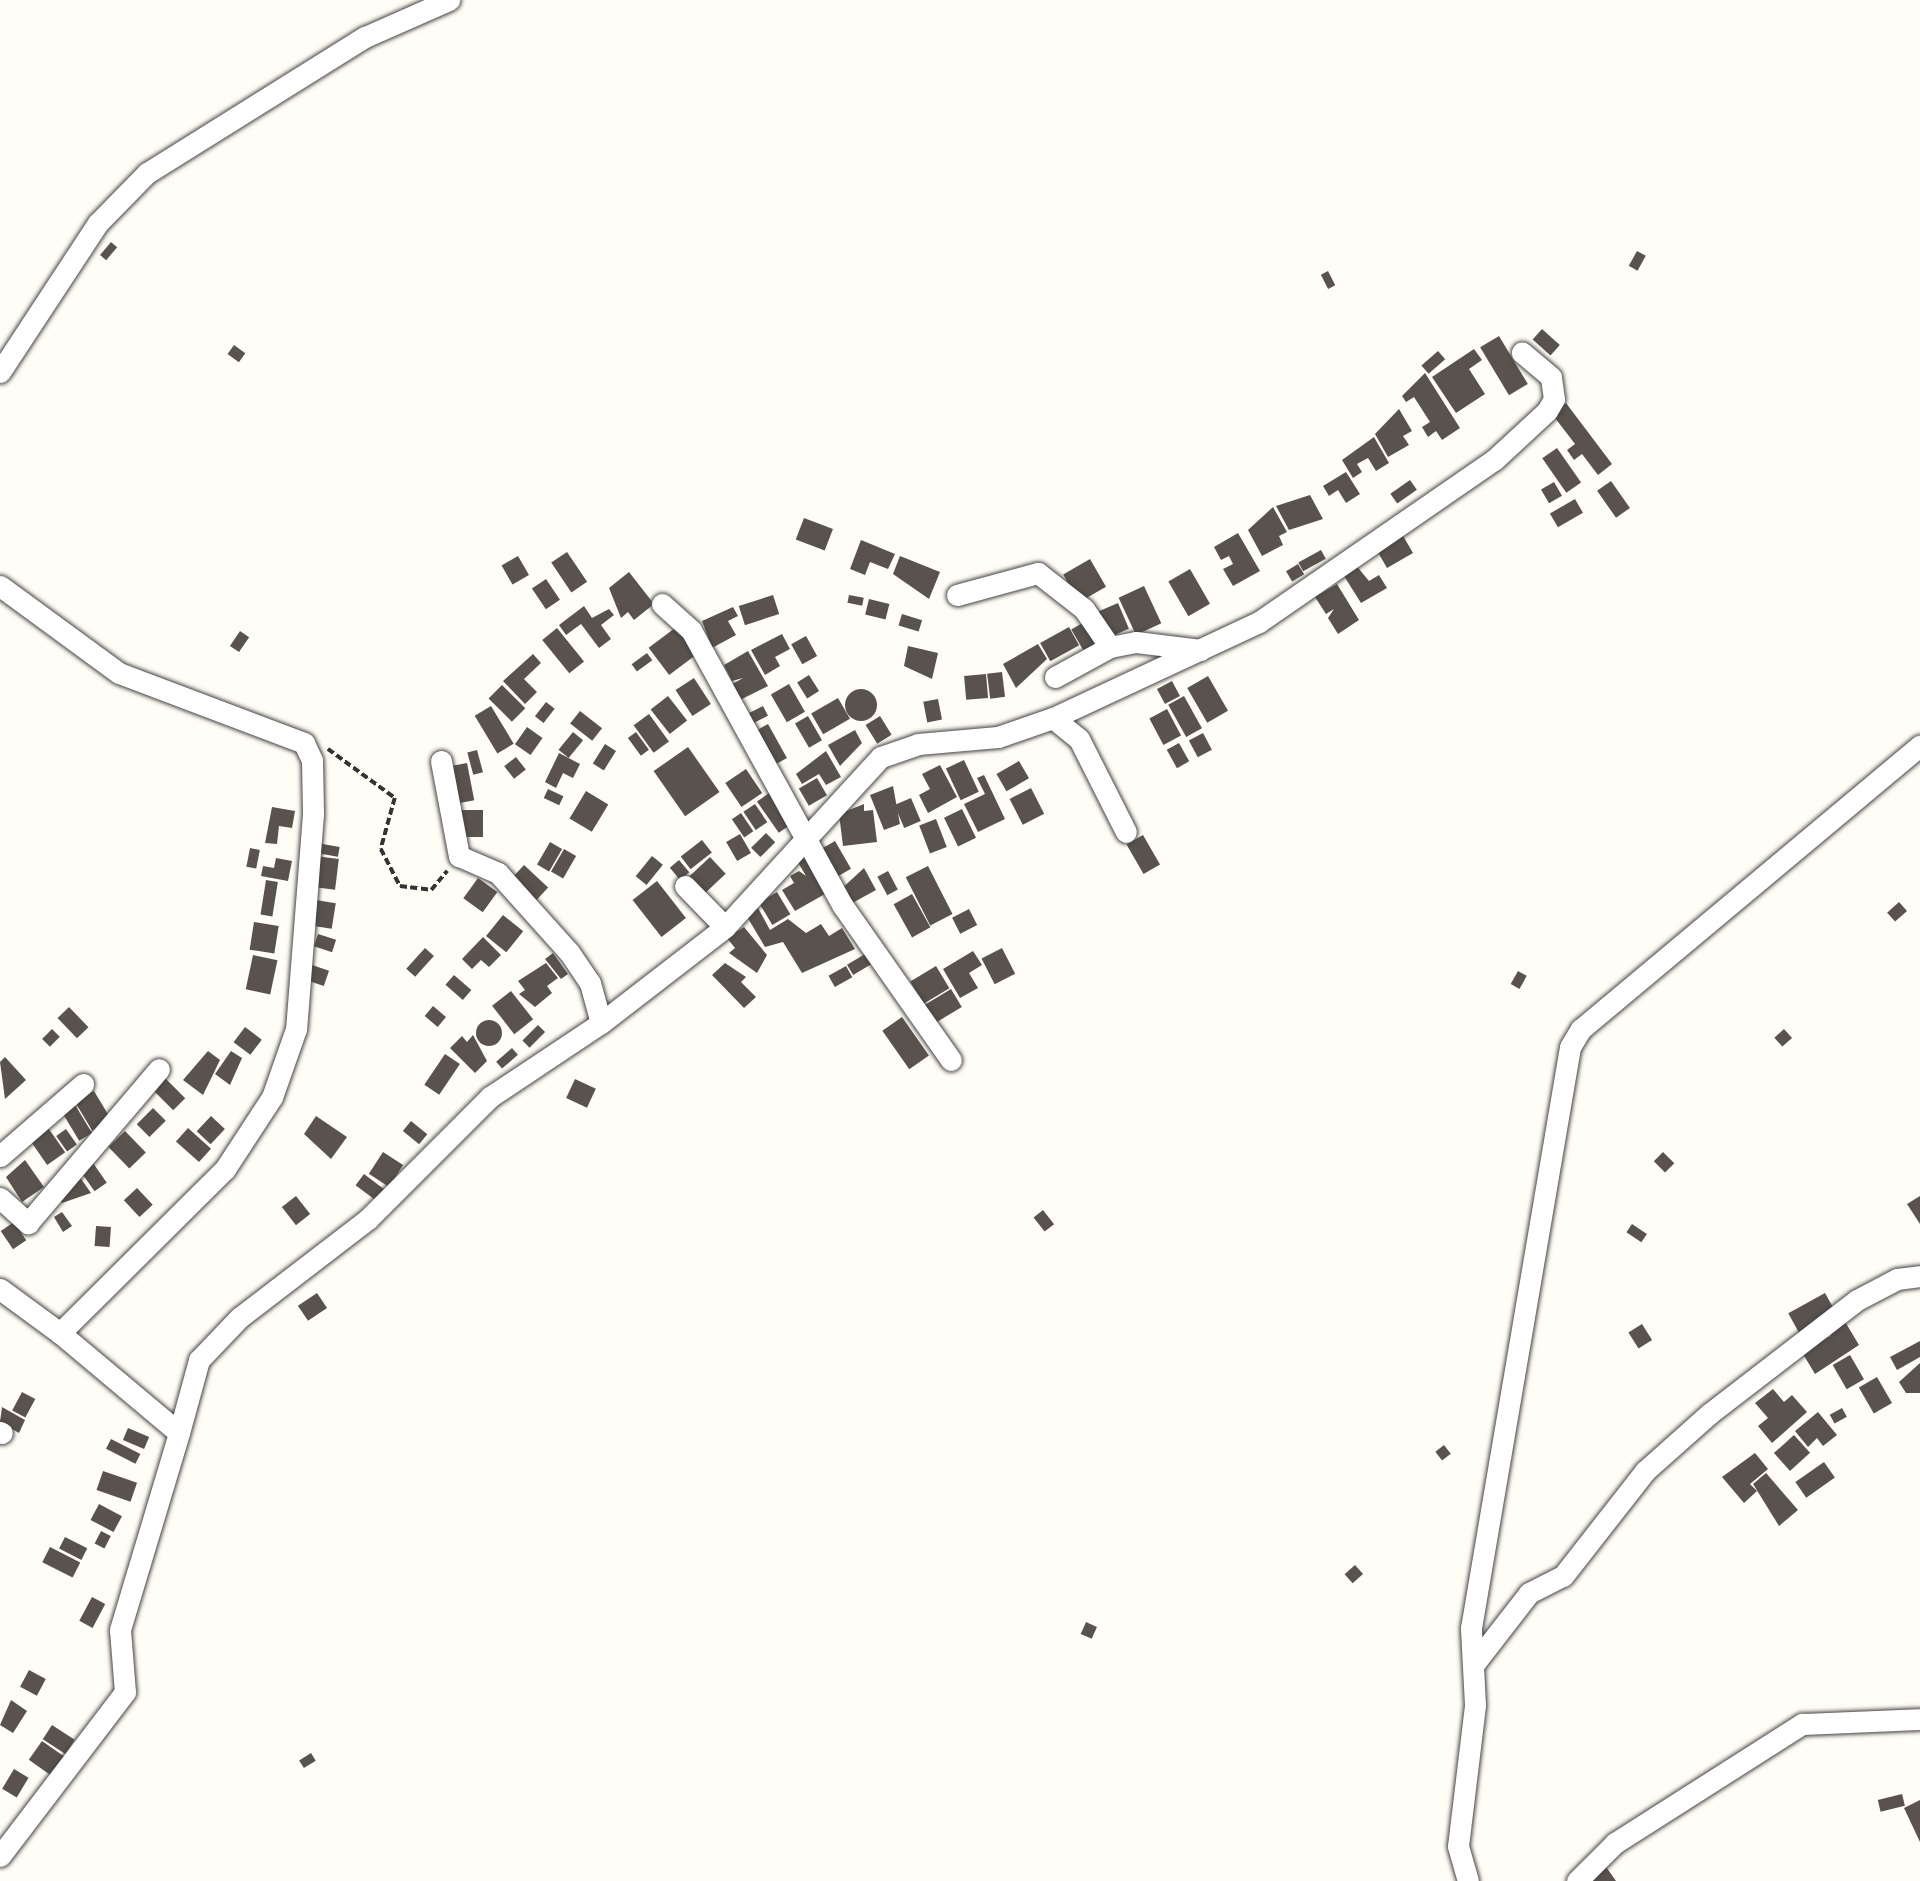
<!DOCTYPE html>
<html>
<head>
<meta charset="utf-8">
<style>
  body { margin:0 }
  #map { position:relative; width:1920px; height:1881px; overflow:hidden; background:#fffdf5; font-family:Spectral,serif }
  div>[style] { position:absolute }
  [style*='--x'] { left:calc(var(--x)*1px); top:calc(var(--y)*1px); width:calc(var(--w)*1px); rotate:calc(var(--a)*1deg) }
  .building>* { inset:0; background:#5a524d; transform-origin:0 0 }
  .round { border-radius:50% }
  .path>* { height:3.5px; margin-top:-1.75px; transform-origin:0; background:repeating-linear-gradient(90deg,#333 0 7px,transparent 0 10.5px) }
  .roads { filter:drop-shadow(0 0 2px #444) drop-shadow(0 0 2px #444) }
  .street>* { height:21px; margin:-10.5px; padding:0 10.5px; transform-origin:10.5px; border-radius:10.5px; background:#fff }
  span { translate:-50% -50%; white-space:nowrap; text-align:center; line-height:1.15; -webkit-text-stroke:7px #fff; paint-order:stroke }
</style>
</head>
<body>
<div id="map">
  <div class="building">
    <div style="left:111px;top:242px;width:8px;height:17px;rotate:40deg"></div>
    <div style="left:1637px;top:251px;width:10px;height:17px;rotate:29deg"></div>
    <div style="left:1328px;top:271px;width:16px;height:8px;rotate:63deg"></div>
    <div style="left:1542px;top:329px;width:24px;height:14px;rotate:42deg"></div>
    <div style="left:1499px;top:336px;width:56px;height:22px;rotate:59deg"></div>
    <div style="left:234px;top:345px;width:14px;height:11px;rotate:36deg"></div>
    <div style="clip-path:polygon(1474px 349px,1482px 360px,1469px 369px,1485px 394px,1456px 413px,1432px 377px)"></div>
    <div style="left:1438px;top:351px;width:11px;height:22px;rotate:49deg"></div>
    <div style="clip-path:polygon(1425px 373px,1460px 428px,1442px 440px,1436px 431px,1428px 437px,1422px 427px,1430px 422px,1414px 397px,1406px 402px,1402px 396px)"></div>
    <div style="clip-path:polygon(1566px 403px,1612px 464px,1598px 475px,1582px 454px,1574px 460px,1567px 450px,1575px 444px,1552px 414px)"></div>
    <div style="clip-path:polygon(1399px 409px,1412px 431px,1403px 436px,1409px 445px,1388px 457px,1375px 434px)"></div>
    <div style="clip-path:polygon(1374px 437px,1389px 463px,1376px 471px,1368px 458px,1357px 464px,1362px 472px,1353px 478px,1342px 460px)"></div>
    <div style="left:1557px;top:448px;width:42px;height:18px;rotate:55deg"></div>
    <div style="clip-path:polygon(1346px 472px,1360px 494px,1346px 503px,1338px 490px,1329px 496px,1323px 486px)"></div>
    <div style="left:1410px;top:480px;width:12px;height:24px;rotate:55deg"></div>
    <div style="left:1611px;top:481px;width:33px;height:17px;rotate:55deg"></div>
    <div style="left:1554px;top:482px;width:16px;height:15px;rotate:60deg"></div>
    <div style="clip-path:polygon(1310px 495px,1323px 519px,1289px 530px,1276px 506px)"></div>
    <div style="left:1575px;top:499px;width:16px;height:29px;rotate:60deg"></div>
    <div style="clip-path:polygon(1273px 507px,1287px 532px,1279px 536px,1283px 545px,1262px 556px,1248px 530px)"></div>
    <div style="left:804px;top:518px;width:31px;height:23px;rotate:21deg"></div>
    <div style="clip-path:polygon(1238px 533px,1260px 571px,1233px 586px,1223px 569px,1233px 564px,1229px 556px,1221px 560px,1214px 547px)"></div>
    <div style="left:1402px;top:534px;width:22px;height:30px;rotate:60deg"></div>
    <div style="clip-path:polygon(861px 540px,895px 554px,888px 569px,870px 562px,865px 575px,850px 569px)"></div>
    <div style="left:1321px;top:550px;width:10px;height:26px;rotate:61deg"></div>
    <div style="left:567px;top:552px;width:36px;height:19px;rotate:56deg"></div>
    <div style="left:518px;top:556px;width:22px;height:19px;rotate:60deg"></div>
    <div style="clip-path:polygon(900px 556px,940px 572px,929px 599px,893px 574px)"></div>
    <div style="left:1090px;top:559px;width:32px;height:31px;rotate:60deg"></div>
    <div style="left:1298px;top:564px;width:12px;height:14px;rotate:59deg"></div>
    <div style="clip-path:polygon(1355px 564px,1369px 581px,1379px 575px,1387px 588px,1361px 603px,1344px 576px)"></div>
    <div style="left:1190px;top:569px;width:40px;height:25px;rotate:60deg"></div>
    <div style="clip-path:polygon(629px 572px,654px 604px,634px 620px,628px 612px,621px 618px,609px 588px)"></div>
    <div style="left:546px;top:579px;width:25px;height:17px;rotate:56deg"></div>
    <div style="clip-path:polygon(1337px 584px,1359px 620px,1338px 634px,1328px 618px,1334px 609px,1326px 614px,1315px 597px)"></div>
    <div style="left:1144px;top:586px;width:41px;height:28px;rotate:65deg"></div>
    <div style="left:773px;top:595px;width:20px;height:36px;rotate:72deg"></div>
    <div style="left:849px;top:595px;width:15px;height:8px;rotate:11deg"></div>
    <div style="left:869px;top:599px;width:21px;height:16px;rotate:14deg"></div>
    <div style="left:1118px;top:603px;width:28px;height:24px;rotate:67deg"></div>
    <div style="clip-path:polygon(584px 606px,592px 618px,609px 609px,614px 615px,601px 625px,611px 639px,599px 648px,581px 624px,566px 635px,559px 625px)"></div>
    <div style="clip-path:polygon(733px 607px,738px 616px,728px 621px,736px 635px,712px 648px,702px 621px)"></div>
    <div style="left:902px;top:614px;width:21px;height:12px;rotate:17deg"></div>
    <div style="left:1086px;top:621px;width:24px;height:17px;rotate:60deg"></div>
    <div style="left:679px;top:625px;width:34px;height:38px;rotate:53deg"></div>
    <div style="left:1069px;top:627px;width:21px;height:33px;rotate:61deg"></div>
    <div style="left:557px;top:628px;width:43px;height:19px;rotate:51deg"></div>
    <div style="left:240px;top:631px;width:11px;height:18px;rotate:34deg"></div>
    <div style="clip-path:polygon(782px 634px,790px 649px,775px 657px,780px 666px,765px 675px,751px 650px)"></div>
    <div style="left:806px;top:636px;width:23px;height:17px;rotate:61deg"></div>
    <div style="clip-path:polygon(1038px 644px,1047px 659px,1016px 688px,1003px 664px)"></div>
    <div style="clip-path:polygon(908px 646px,938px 653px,932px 679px,904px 666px)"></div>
    <div style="clip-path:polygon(748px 651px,768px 686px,736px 702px,727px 687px,743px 678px,732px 681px,724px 665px)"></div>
    <div style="left:647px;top:653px;width:9px;height:19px;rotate:54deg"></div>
    <div style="clip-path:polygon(533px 654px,541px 663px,524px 679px,537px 692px,525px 704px,503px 681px)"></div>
    <div style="left:1002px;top:672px;width:25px;height:15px;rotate:83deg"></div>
    <div style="left:986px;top:674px;width:24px;height:22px;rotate:85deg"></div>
    <div style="left:809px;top:675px;width:19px;height:14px;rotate:58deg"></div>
    <div style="left:1208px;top:676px;width:40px;height:24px;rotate:60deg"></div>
    <div style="left:694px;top:678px;width:31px;height:22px;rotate:57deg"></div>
    <div style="left:1172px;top:681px;width:17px;height:17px;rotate:62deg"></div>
    <div style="left:789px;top:684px;width:32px;height:21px;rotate:60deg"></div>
    <div style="left:502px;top:685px;width:33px;height:19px;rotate:45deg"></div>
    <div class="round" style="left:845px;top:689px;width:32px;height:32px"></div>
    <div style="left:668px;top:696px;width:31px;height:22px;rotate:52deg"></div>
    <div style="left:1184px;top:696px;width:37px;height:18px;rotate:61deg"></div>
    <div style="left:838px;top:698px;width:24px;height:31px;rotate:60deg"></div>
    <div style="left:938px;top:699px;width:21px;height:15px;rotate:79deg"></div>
    <div style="left:546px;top:702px;width:11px;height:18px;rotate:38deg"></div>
    <div style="left:491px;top:706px;width:44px;height:19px;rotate:59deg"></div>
    <div style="left:763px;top:706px;width:11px;height:26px;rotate:63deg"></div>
    <div style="left:1167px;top:709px;width:30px;height:20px;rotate:62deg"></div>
    <div style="left:580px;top:711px;width:28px;height:16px;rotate:38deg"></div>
    <div style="left:649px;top:714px;width:34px;height:19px;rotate:54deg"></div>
    <div style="left:808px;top:716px;width:28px;height:15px;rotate:60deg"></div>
    <div style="left:880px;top:716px;width:22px;height:17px;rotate:58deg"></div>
    <div style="left:768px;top:724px;width:39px;height:22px;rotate:61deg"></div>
    <div style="left:527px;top:727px;width:19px;height:21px;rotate:35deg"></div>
    <div style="clip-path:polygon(855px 730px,862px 743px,840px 766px,828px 745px)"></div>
    <div style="left:573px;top:732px;width:13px;height:23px;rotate:39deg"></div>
    <div style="left:636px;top:732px;width:22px;height:10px;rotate:54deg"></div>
    <div style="left:1203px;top:733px;width:19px;height:16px;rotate:62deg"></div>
    <div style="left:1179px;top:743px;width:21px;height:14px;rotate:61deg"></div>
    <div style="left:605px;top:744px;width:13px;height:23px;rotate:32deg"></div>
    <div style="left:688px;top:747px;width:55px;height:42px;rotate:55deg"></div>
    <div style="left:477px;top:750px;width:23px;height:10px;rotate:75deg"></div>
    <div style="clip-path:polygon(826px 751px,841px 777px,826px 785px,819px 774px,802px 784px,796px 774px)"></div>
    <div style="clip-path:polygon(559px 753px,580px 764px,573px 778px,563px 773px,556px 788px,545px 782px)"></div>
    <div style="left:516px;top:757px;width:16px;height:15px;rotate:52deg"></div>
    <div style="left:964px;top:760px;width:35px;height:20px;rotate:65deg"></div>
    <div style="left:1019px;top:761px;width:20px;height:26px;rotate:60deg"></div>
    <div style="left:467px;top:763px;width:38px;height:20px;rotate:79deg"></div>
    <div style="clip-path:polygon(940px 765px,957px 797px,928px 813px,919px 795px,930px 789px,922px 774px)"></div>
    <div style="left:746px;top:769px;width:29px;height:25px;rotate:56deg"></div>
    <div style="clip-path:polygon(984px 775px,1005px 819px,978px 832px,964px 804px,985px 794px,977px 778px)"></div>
    <div style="left:817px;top:778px;width:20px;height:21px;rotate:60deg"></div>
    <div style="clip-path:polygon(893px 786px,900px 824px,884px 830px,870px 795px)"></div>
    <div style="left:1031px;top:788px;width:29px;height:24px;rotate:63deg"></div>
    <div style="left:548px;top:789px;width:17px;height:10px;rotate:25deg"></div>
    <div style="left:775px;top:789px;width:38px;height:22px;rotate:55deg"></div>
    <div style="left:586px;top:791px;width:26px;height:32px;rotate:31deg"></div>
    <div style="left:911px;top:798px;width:25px;height:18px;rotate:67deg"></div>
    <div style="left:755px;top:804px;width:22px;height:14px;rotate:56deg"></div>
    <div style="clip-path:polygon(864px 804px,864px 811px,873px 810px,877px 842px,843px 846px,839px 814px)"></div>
    <div style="clip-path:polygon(272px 807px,295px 811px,292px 828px,279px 826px,277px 844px,265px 843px)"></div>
    <div style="left:962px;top:809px;width:32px;height:20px;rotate:64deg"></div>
    <div style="left:458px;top:810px;width:25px;height:27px"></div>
    <div style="left:741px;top:813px;width:22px;height:11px;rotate:56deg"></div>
    <div style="left:936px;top:819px;width:30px;height:18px;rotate:69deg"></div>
    <div style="left:766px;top:833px;width:13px;height:21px;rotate:45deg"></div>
    <div style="left:740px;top:834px;width:22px;height:16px;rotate:60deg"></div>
    <div style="left:1143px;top:835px;width:34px;height:19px;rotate:60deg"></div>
    <div style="left:702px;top:840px;width:16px;height:27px;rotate:52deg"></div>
    <div style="left:835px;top:841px;width:32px;height:22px;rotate:60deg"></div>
    <div style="left:550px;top:842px;width:14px;height:26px;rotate:30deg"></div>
    <div style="left:317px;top:843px;width:23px;height:10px;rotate:10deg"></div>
    <div style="left:250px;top:848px;width:10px;height:19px;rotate:11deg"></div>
    <div style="left:564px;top:849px;width:14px;height:26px;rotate:30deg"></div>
    <div style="clip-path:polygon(810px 851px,832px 890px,795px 911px,782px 890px,794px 883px,790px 876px,799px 871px,806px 876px,796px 859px)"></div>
    <div style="left:315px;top:856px;width:24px;height:31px;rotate:7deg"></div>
    <div style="left:652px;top:856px;width:14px;height:26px;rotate:39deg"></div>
    <div style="left:710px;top:857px;width:23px;height:31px;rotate:47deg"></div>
    <div style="clip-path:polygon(276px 858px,292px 861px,288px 881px,261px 876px,263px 866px,274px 868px)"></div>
    <div style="left:679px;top:860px;width:16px;height:12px;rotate:50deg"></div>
    <div style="left:524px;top:865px;width:33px;height:18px;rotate:43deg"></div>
    <div style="left:928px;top:866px;width:54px;height:25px;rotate:63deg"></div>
    <div style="clip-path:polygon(864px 868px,876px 890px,847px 906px,838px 892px)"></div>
    <div style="left:888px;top:871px;width:21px;height:12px;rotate:62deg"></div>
    <div style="left:478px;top:878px;width:24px;height:25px;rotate:36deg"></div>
    <div style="left:266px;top:880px;width:12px;height:35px;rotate:9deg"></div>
    <div style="left:657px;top:881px;width:47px;height:31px;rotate:52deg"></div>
    <div style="left:777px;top:892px;width:26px;height:21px;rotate:59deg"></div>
    <div style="left:912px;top:894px;width:38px;height:21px;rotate:61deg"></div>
    <div style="left:316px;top:900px;width:20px;height:26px;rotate:9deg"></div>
    <div style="left:1899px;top:902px;width:12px;height:16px;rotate:48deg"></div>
    <div style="clip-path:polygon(758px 908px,770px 930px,788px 919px,806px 933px,821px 924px,829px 936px,842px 928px,855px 949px,802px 973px,783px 942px,765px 947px,746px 915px)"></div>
    <div style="left:969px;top:909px;width:18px;height:19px;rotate:63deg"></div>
    <div style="left:503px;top:915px;width:26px;height:27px;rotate:39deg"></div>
    <div style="left:254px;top:922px;width:25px;height:28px;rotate:9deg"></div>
    <div style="clip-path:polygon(744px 927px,767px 955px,757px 973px,729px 953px,735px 948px,727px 938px)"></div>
    <div style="left:318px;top:934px;width:19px;height:13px;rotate:18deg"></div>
    <div style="clip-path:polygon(483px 937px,501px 955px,489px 967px,481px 960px,472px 969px,462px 959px)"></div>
    <div style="left:425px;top:948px;width:12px;height:28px;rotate:42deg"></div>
    <div style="left:1002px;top:948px;width:29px;height:23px;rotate:63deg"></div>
    <div style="clip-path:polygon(973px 951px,982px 965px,969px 973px,978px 988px,960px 998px,943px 969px)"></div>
    <div style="clip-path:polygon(553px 953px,568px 974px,561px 979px,545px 959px)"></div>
    <div style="left:865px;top:954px;width:12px;height:21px;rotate:59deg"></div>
    <div style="left:253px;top:955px;width:25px;height:35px;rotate:12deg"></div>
    <div style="clip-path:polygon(546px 963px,558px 978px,547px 986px,552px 993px,535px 1007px,519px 994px,525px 990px,518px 981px)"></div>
    <div style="clip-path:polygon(725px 963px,746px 977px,741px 982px,756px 997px,744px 1008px,712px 975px)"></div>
    <div style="left:312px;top:965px;width:18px;height:16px;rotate:19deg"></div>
    <div style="left:846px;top:966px;width:13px;height:20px;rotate:61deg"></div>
    <div style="left:936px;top:966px;width:26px;height:30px;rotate:59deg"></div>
    <div style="left:1518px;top:971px;width:10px;height:15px;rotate:29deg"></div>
    <div style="left:454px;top:975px;width:23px;height:13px;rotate:41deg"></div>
    <div style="left:951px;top:989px;width:21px;height:31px;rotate:59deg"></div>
    <div style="left:511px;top:991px;width:36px;height:24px;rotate:52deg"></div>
    <div style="left:433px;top:1006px;width:17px;height:13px;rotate:40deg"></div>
    <div style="left:69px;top:1007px;width:28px;height:16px;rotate:46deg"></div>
    <div style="left:902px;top:1017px;width:47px;height:24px;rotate:55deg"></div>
    <div class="round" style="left:476px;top:1020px;width:26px;height:26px"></div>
    <div style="left:538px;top:1025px;width:10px;height:22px;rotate:45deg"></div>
    <div style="left:245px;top:1027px;width:21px;height:19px;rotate:37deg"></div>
    <div style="left:52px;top:1029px;width:11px;height:14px;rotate:45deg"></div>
    <div style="left:1784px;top:1029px;width:12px;height:13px;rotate:48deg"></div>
    <div style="clip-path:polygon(473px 1035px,487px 1061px,475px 1073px,450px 1048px,462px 1036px,467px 1042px)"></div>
    <div style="left:512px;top:1048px;width:9px;height:21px;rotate:49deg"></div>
    <div style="clip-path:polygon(208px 1051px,220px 1060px,203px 1095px,183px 1080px)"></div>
    <div style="clip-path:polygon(231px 1051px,242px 1058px,230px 1085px,215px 1074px)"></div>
    <div style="left:445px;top:1054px;width:18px;height:37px;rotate:34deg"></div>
    <div style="clip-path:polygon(5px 1057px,26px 1080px,5px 1099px,0 1062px)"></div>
    <div style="left:164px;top:1077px;width:30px;height:17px;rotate:45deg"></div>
    <div style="left:575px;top:1079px;width:23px;height:21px;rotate:25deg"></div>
    <div style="left:94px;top:1091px;width:33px;height:22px;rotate:59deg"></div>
    <div style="left:74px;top:1103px;width:35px;height:15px;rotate:59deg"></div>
    <div style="left:153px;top:1108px;width:18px;height:23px;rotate:45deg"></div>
    <div style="left:211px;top:1116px;width:19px;height:21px;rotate:43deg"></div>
    <div style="clip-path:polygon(316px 1116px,347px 1137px,331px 1159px,304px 1134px)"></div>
    <div style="left:411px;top:1121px;width:21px;height:13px;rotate:39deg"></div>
    <div style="left:44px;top:1122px;width:37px;height:22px;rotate:55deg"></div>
    <div style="left:188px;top:1128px;width:31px;height:18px;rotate:42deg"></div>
    <div style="left:66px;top:1129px;width:19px;height:12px;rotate:55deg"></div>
    <div style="left:125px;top:1131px;width:30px;height:23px;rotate:46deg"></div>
    <div style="left:383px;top:1152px;width:24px;height:26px;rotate:33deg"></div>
    <div style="left:1663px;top:1152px;width:16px;height:13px;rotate:45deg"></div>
    <div style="clip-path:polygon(25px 1160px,44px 1187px,22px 1202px,6px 1177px)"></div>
    <div style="left:93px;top:1163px;width:24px;height:15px;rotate:55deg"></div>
    <div style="left:364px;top:1174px;width:26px;height:14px;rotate:37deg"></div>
    <div style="clip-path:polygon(79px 1176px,91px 1193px,62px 1203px,58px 1196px)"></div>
    <div style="left:137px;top:1188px;width:23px;height:18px;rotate:47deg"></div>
    <div style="left:296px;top:1196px;width:23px;height:18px;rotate:52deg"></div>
    <div style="clip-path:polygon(1920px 1196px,1920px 1224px,1907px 1204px)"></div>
    <div style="left:1043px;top:1210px;width:18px;height:12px;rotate:52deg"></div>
    <div style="clip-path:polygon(62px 1212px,72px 1226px,63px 1232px,54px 1217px)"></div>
    <div style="left:14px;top:1222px;width:22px;height:16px;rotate:56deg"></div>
    <div style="left:1632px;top:1224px;width:18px;height:10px;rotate:34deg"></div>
    <div style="left:96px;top:1226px;width:15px;height:20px;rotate:4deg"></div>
    <div style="left:317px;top:1293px;width:18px;height:23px;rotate:56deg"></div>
    <div style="left:1825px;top:1293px;width:23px;height:42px;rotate:61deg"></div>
    <div style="clip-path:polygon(1844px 1320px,1859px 1345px,1815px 1374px,1800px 1349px,1831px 1336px,1827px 1330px)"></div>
    <div style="left:1642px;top:1324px;width:19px;height:16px;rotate:58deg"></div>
    <div style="clip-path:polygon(1920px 1341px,1920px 1357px,1897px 1370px,1890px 1357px)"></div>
    <div style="left:1850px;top:1355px;width:28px;height:20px;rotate:60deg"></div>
    <div style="clip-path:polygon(1920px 1363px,1920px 1393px,1906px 1393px,1899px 1382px)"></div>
    <div style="left:1877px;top:1377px;width:30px;height:21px;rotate:60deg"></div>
    <div style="clip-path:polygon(1773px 1389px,1784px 1402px,1792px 1395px,1807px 1412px,1772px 1443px,1758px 1426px,1768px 1418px,1755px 1403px)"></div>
    <div style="left:22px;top:1392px;width:15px;height:21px;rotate:28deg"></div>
    <div style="clip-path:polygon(2px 1407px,25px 1420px,19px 1433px,0 1422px)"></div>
    <div style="left:1842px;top:1408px;width:10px;height:14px;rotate:61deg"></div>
    <div style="clip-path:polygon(1818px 1412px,1837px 1435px,1823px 1446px,1817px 1438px,1808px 1447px,1795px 1431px)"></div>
    <div style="left:128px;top:1428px;width:23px;height:13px;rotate:23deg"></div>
    <div style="left:1794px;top:1435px;width:24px;height:27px;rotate:48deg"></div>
    <div style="left:111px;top:1439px;width:33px;height:11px;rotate:27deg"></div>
    <div style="left:1444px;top:1445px;width:11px;height:11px;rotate:52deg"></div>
    <div style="clip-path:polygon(1755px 1453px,1768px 1469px,1750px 1484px,1757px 1491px,1744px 1503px,1722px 1477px)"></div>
    <div style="left:1824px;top:1462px;width:19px;height:35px;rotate:55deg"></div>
    <div style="left:103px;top:1471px;width:36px;height:20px;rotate:19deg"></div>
    <div style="clip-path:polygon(1766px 1473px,1798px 1510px,1779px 1526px,1753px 1484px)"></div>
    <div style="left:99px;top:1504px;width:26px;height:18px;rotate:28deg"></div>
    <div style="left:101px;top:1531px;width:11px;height:14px;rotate:27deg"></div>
    <div style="left:65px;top:1537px;width:25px;height:13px;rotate:27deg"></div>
    <div style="left:50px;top:1547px;width:34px;height:17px;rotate:27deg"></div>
    <div style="left:1355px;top:1565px;width:12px;height:14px;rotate:48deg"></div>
    <div style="left:92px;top:1597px;width:15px;height:27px;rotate:28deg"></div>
    <div style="left:1086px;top:1622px;width:12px;height:13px;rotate:24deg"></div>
    <div style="left:29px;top:1670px;width:19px;height:19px;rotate:28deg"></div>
    <div style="clip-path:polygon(11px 1700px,27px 1711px,13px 1733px,0 1725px)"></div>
    <div style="left:52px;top:1725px;width:27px;height:17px;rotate:33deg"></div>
    <div style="left:42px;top:1741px;width:28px;height:23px;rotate:35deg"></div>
    <div style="left:311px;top:1753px;width:9px;height:14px;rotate:58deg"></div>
    <div style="left:14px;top:1769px;width:17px;height:23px;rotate:31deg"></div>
    <div style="left:1902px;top:1794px;width:12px;height:25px;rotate:76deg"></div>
    <div style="clip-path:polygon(1920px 1800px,1920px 1842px,1904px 1808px)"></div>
    <div style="clip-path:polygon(1604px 1864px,1616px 1881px,1586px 1881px)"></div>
  </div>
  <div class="path">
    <div style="--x:328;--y:749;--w:83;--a:36.2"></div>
    <div style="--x:395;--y:798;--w:53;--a:105.4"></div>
    <div style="--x:381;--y:849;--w:42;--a:62.8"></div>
    <div style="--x:400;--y:886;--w:31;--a:7"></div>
    <div style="--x:431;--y:890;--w:25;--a:-50"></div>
  </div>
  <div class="roads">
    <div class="street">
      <div style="--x:0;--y:372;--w:178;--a:-56.7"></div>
      <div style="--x:98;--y:223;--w:70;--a:-45.6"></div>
      <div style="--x:147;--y:173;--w:257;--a:-32"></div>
      <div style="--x:365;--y:37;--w:92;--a:-23.8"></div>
      <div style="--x:0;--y:586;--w:147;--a:36.2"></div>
      <div style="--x:119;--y:673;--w:198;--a:20.7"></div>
      <div style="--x:304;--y:743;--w:19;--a:65"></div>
      <div style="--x:312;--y:760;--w:54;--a:88.9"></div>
      <div style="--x:313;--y:814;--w:216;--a:94.5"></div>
      <div style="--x:296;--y:1029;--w:72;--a:109.4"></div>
      <div style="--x:272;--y:1097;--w:86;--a:123.1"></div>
      <div style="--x:225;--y:1169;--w:233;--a:135.2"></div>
      <div style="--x:60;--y:1333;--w:155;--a:40"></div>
      <div style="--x:179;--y:1433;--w:206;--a:106.7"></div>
      <div style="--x:120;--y:1630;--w:62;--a:85.4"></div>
      <div style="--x:125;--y:1692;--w:206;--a:127.3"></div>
      <div style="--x:957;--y:595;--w:84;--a:-15.2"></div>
      <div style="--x:1038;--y:573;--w:58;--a:38"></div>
      <div style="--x:1084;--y:609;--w:46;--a:55.6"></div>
      <div style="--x:662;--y:604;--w:39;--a:42"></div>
      <div style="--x:691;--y:630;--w:315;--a:61.2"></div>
      <div style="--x:843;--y:906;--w:188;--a:55"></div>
      <div style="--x:1055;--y:677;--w:63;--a:-28.6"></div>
      <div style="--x:1110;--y:647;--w:26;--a:-11"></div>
      <div style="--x:1136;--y:642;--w:65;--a:7"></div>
      <div style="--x:1053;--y:718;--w:33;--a:39"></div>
      <div style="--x:1079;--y:739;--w:104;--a:63.2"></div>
      <div style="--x:441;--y:761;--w:97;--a:79.3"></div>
      <div style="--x:459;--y:856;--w:43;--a:23.6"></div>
      <div style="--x:498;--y:873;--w:106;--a:48.1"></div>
      <div style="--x:569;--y:952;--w:37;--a:56"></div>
      <div style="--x:590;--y:983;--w:41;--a:74.6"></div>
      <div style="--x:685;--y:886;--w:57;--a:45.7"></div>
      <div style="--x:0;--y:1156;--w:110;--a:-40.9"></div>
      <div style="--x:0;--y:1198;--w:38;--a:42"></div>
      <div style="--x:28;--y:1223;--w:202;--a:-49.6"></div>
      <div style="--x:0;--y:1289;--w:74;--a:36.3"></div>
      <div style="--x:0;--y:1432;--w:2;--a:27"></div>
      <div style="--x:179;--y:1433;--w:76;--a:-74.7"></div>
      <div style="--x:199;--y:1360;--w:58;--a:-46.4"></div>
      <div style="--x:239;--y:1318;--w:163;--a:-37.5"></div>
      <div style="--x:368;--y:1219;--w:173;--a:-45"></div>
      <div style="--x:490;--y:1097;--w:133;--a:-33.7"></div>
      <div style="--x:601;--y:1023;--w:157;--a:-37.7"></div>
      <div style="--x:725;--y:927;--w:231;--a:-47.5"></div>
      <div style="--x:881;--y:757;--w:39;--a:-19"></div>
      <div style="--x:918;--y:744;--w:80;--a:-5"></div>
      <div style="--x:998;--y:737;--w:58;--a:-19.1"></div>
      <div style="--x:1053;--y:718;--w:227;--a:-25"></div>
      <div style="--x:1259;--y:622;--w:285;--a:-34.6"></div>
      <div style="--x:1494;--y:460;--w:72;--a:-42.8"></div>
      <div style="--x:1547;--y:411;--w:14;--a:-60"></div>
      <div style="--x:1554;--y:399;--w:22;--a:-98"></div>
      <div style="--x:1551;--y:377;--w:38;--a:-140"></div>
      <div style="--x:1474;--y:1664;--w:90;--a:-52.2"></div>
      <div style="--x:1529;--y:1593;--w:38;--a:-27"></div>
      <div style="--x:1563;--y:1576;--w:133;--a:-52"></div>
      <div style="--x:1645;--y:1471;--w:86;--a:-41.7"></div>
      <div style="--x:1709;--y:1414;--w:187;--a:-37.6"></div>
      <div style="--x:1857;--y:1300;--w:45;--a:-27.7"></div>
      <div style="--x:1897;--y:1279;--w:23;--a:-7"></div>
      <div style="--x:1468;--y:1881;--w:36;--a:-106"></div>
      <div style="--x:1458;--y:1846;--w:142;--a:-83.1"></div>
      <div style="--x:1475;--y:1705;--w:77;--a:-93"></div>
      <div style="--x:1471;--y:1628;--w:589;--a:-80.33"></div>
      <div style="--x:1570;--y:1047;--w:21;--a:-59"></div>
      <div style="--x:1581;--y:1029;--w:442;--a:-39.9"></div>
      <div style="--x:1577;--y:1881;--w:54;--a:-45"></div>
      <div style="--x:1615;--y:1843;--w:222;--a:-32.5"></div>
      <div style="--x:1802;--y:1724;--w:118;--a:-2.4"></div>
    </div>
  </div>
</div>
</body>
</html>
